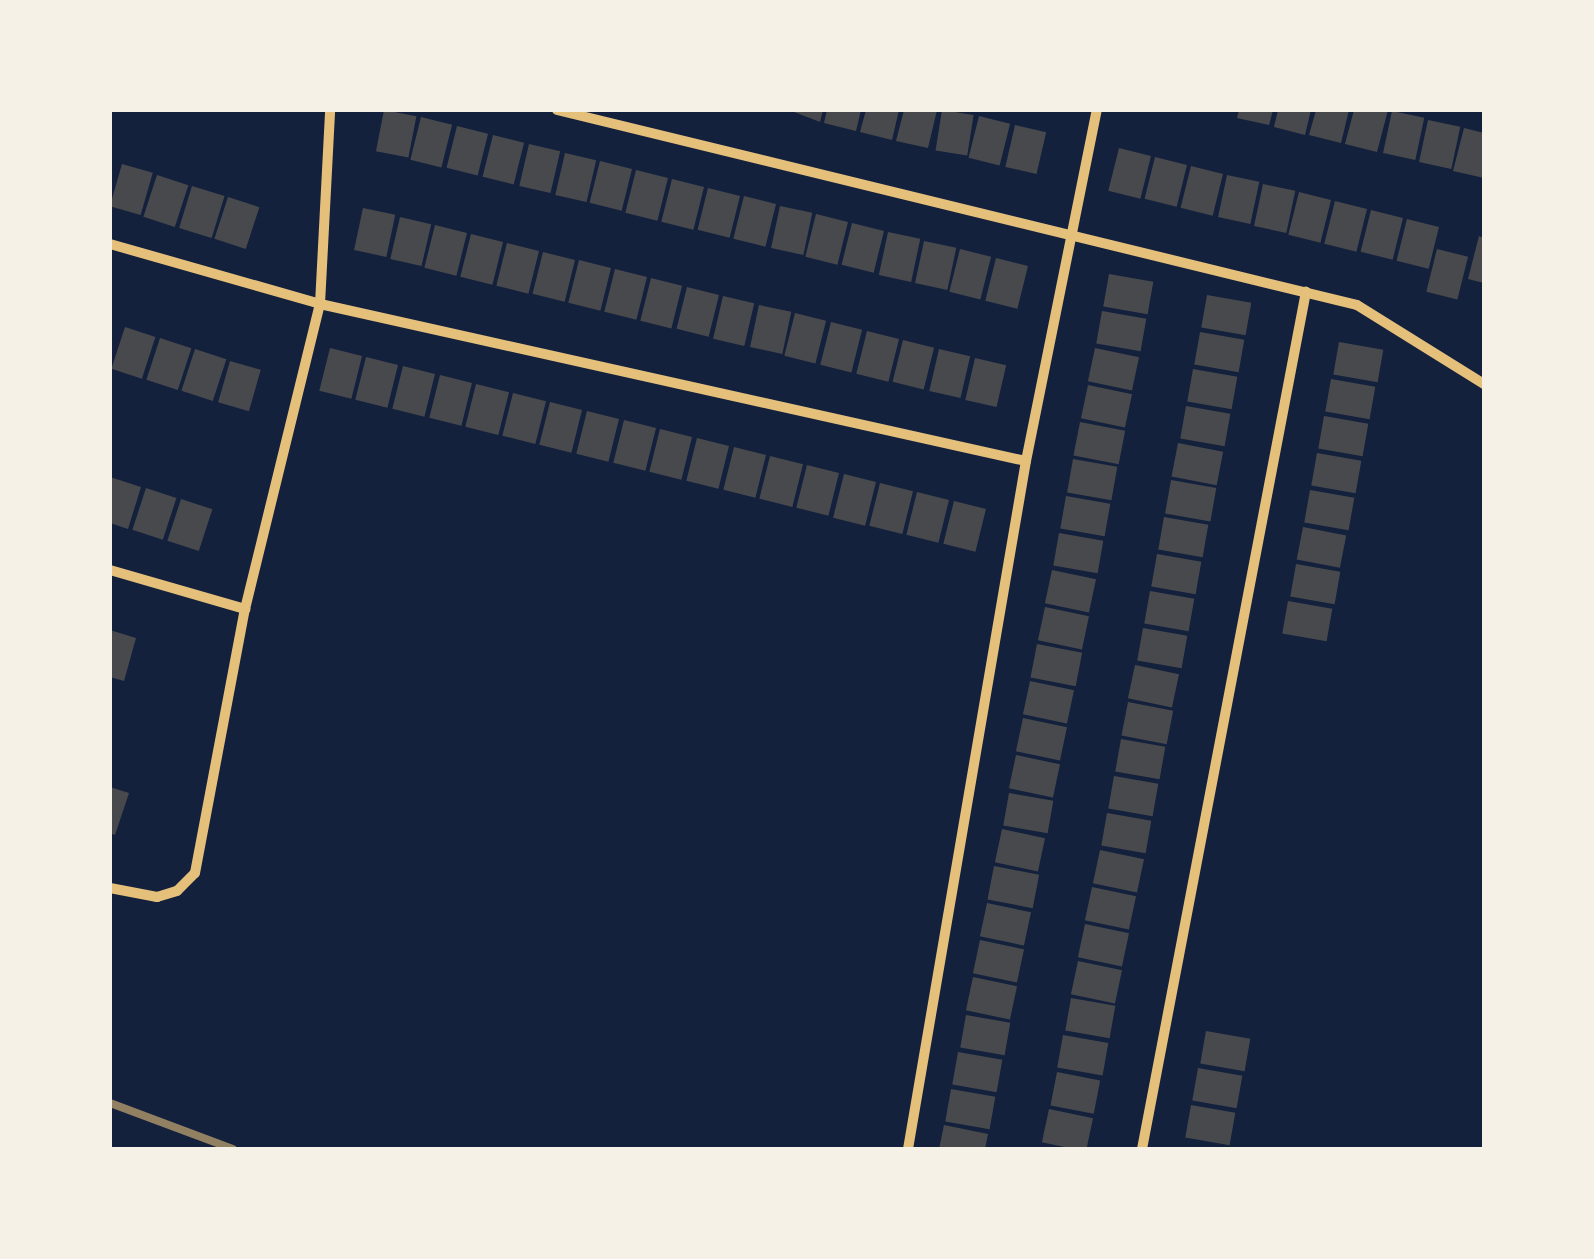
<!DOCTYPE html>
<html>
<head>
<meta charset="utf-8">
<style>
  body { margin:0 }
  #map { position:relative; width:1594px; height:1259px; overflow:hidden; background:#14213d; font-family:Raleway,sans-serif }
  div>[style] { position:absolute }
  [style*='--x'] { left:calc(var(--x)*1px); top:calc(var(--y)*1px); width:calc(var(--w)*1px); rotate:calc(var(--a)*1deg) }
  .building>* { inset:0; background:#48494c; transform-origin:0 0 }
  .minor>* { height:10px; margin:-5px; padding:0 5px; transform-origin:5px; border-radius:5px; background:#e5c07b }
  .rail>* { height:8px; margin:-4px; padding:0 4px; transform-origin:4px; border-radius:4px; background:#918062 }
  span { translate:-50% -50%; white-space:nowrap; text-align:center; line-height:1.15; -webkit-text-stroke:8px #f6f1e7; paint-order:stroke }
  .frame { position:absolute; inset:0; border:112px solid #f6f1e7; pointer-events:none }
</style>
</head>
<body>
<div id="map">
  <div class="building">
    <div style="left:384px;top:110px;width:33px;height:42px;rotate:11deg"></div>
    <div style="clip-path:polygon(789px 110px,823px 110px,820px 122px)"></div>
    <div style="clip-path:polygon(827px 110px,861px 110px,856px 131px,824px 123px)"></div>
    <div style="clip-path:polygon(866px 110px,899px 110px,892px 140px,860px 132px)"></div>
    <div style="clip-path:polygon(904px 110px,937px 110px,928px 148px,896px 141px)"></div>
    <div style="left:942px;top:110px;width:32px;height:41px;rotate:9deg"></div>
    <div style="clip-path:polygon(1239px 110px,1273px 110px,1269px 125px,1237px 118px)"></div>
    <div style="clip-path:polygon(1278px 110px,1311px 110px,1305px 135px,1274px 127px)"></div>
    <div style="clip-path:polygon(1316px 110px,1349px 110px,1341px 143px,1309px 135px)"></div>
    <div style="clip-path:polygon(1354px 110px,1388px 110px,1377px 152px,1345px 144px)"></div>
    <div style="left:1392px;top:111px;width:33px;height:43px;rotate:12deg"></div>
    <div style="left:979px;top:116px;width:32px;height:43px;rotate:14deg"></div>
    <div style="left:421px;top:117px;width:32px;height:44px;rotate:14deg"></div>
    <div style="left:1428px;top:120px;width:33px;height:43px;rotate:12deg"></div>
    <div style="left:1015px;top:125px;width:32px;height:43px;rotate:13deg"></div>
    <div style="left:457px;top:126px;width:32px;height:43px;rotate:14deg"></div>
    <div style="clip-path:polygon(1464px 128px,1484px 133px,1484px 178px,1453px 171px)"></div>
    <div style="left:493px;top:135px;width:32px;height:43px;rotate:14deg"></div>
    <div style="left:529px;top:144px;width:32px;height:43px;rotate:13deg"></div>
    <div style="left:1119px;top:148px;width:33px;height:44px;rotate:14deg"></div>
    <div style="left:565px;top:153px;width:32px;height:43px;rotate:13deg"></div>
    <div style="left:1155px;top:157px;width:33px;height:43px;rotate:14deg"></div>
    <div style="left:600px;top:161px;width:33px;height:43px;rotate:14deg"></div>
    <div style="left:122px;top:164px;width:32px;height:44px;rotate:16deg"></div>
    <div style="left:1191px;top:166px;width:33px;height:43px;rotate:14deg"></div>
    <div style="left:636px;top:170px;width:33px;height:44px;rotate:14deg"></div>
    <div style="left:157px;top:175px;width:33px;height:44px;rotate:18deg"></div>
    <div style="left:1227px;top:175px;width:33px;height:43px;rotate:12deg"></div>
    <div style="left:672px;top:179px;width:33px;height:44px;rotate:14deg"></div>
    <div style="left:1263px;top:184px;width:33px;height:43px;rotate:12deg"></div>
    <div style="left:192px;top:186px;width:34px;height:44px;rotate:17deg"></div>
    <div style="left:708px;top:188px;width:33px;height:43px;rotate:14deg"></div>
    <div style="left:1299px;top:192px;width:33px;height:44px;rotate:14deg"></div>
    <div style="left:744px;top:196px;width:33px;height:44px;rotate:14deg"></div>
    <div style="left:228px;top:197px;width:33px;height:44px;rotate:18deg"></div>
    <div style="left:1335px;top:201px;width:33px;height:44px;rotate:14deg"></div>
    <div style="left:780px;top:206px;width:33px;height:43px;rotate:12deg"></div>
    <div style="left:363px;top:208px;width:33px;height:43px;rotate:12deg"></div>
    <div style="left:1371px;top:210px;width:33px;height:43px;rotate:14deg"></div>
    <div style="left:816px;top:214px;width:33px;height:44px;rotate:14deg"></div>
    <div style="left:400px;top:217px;width:32px;height:43px;rotate:13deg"></div>
    <div style="left:1407px;top:219px;width:33px;height:43px;rotate:14deg"></div>
    <div style="left:852px;top:223px;width:33px;height:43px;rotate:14deg"></div>
    <div style="left:435px;top:225px;width:33px;height:44px;rotate:14deg"></div>
    <div style="left:888px;top:232px;width:33px;height:44px;rotate:12deg"></div>
    <div style="left:471px;top:234px;width:33px;height:44px;rotate:14deg"></div>
    <div style="clip-path:polygon(1479px 236px,1484px 238px,1484px 283px,1468px 279px)"></div>
    <div style="left:924px;top:241px;width:33px;height:43px;rotate:12deg"></div>
    <div style="left:507px;top:243px;width:33px;height:44px;rotate:14deg"></div>
    <div style="left:960px;top:249px;width:32px;height:44px;rotate:14deg"></div>
    <div style="left:1437px;top:249px;width:32px;height:44px;rotate:14deg"></div>
    <div style="left:543px;top:252px;width:33px;height:43px;rotate:14deg"></div>
    <div style="left:996px;top:258px;width:33px;height:44px;rotate:14deg"></div>
    <div style="left:579px;top:260px;width:33px;height:44px;rotate:14deg"></div>
    <div style="left:615px;top:269px;width:33px;height:44px;rotate:14deg"></div>
    <div style="left:1109px;top:274px;width:45px;height:33px;rotate:10deg"></div>
    <div style="left:651px;top:278px;width:32px;height:44px;rotate:14deg"></div>
    <div style="left:687px;top:287px;width:33px;height:43px;rotate:14deg"></div>
    <div style="left:1207px;top:295px;width:45px;height:33px;rotate:10deg"></div>
    <div style="left:723px;top:296px;width:32px;height:44px;rotate:13deg"></div>
    <div style="left:759px;top:305px;width:33px;height:43px;rotate:12deg"></div>
    <div style="left:1102px;top:311px;width:45px;height:33px;rotate:10deg"></div>
    <div style="left:795px;top:313px;width:32px;height:44px;rotate:14deg"></div>
    <div style="left:831px;top:322px;width:32px;height:44px;rotate:14deg"></div>
    <div style="left:125px;top:327px;width:32px;height:44px;rotate:18deg"></div>
    <div style="left:867px;top:331px;width:33px;height:44px;rotate:14deg"></div>
    <div style="left:1200px;top:332px;width:45px;height:33px;rotate:10deg"></div>
    <div style="left:160px;top:338px;width:33px;height:44px;rotate:18deg"></div>
    <div style="left:903px;top:340px;width:32px;height:43px;rotate:14deg"></div>
    <div style="left:1339px;top:342px;width:45px;height:33px;rotate:10deg"></div>
    <div style="left:330px;top:348px;width:33px;height:44px;rotate:14deg"></div>
    <div style="left:1095px;top:348px;width:45px;height:34px;rotate:12deg"></div>
    <div style="left:195px;top:349px;width:33px;height:44px;rotate:18deg"></div>
    <div style="left:939px;top:349px;width:32px;height:43px;rotate:13deg"></div>
    <div style="left:366px;top:357px;width:33px;height:44px;rotate:14deg"></div>
    <div style="left:975px;top:358px;width:32px;height:43px;rotate:13deg"></div>
    <div style="left:230px;top:361px;width:32px;height:43px;rotate:16deg"></div>
    <div style="left:403px;top:366px;width:33px;height:44px;rotate:14deg"></div>
    <div style="left:1193px;top:369px;width:45px;height:33px;rotate:10deg"></div>
    <div style="left:440px;top:375px;width:33px;height:44px;rotate:14deg"></div>
    <div style="left:1331px;top:379px;width:45px;height:33px;rotate:10deg"></div>
    <div style="left:476px;top:384px;width:34px;height:44px;rotate:14deg"></div>
    <div style="left:1088px;top:385px;width:45px;height:34px;rotate:12deg"></div>
    <div style="left:513px;top:393px;width:34px;height:44px;rotate:14deg"></div>
    <div style="left:550px;top:402px;width:33px;height:44px;rotate:14deg"></div>
    <div style="left:1186px;top:406px;width:45px;height:33px;rotate:10deg"></div>
    <div style="left:587px;top:411px;width:33px;height:44px;rotate:14deg"></div>
    <div style="left:1324px;top:416px;width:45px;height:33px;rotate:10deg"></div>
    <div style="left:624px;top:420px;width:33px;height:44px;rotate:14deg"></div>
    <div style="left:1080px;top:422px;width:46px;height:34px;rotate:11deg"></div>
    <div style="left:660px;top:429px;width:33px;height:44px;rotate:14deg"></div>
    <div style="left:697px;top:438px;width:33px;height:44px;rotate:14deg"></div>
    <div style="left:1178px;top:443px;width:46px;height:34px;rotate:11deg"></div>
    <div style="left:734px;top:447px;width:33px;height:44px;rotate:14deg"></div>
    <div style="left:1317px;top:453px;width:45px;height:33px;rotate:10deg"></div>
    <div style="left:770px;top:456px;width:34px;height:44px;rotate:14deg"></div>
    <div style="left:1073px;top:459px;width:45px;height:34px;rotate:10deg"></div>
    <div style="left:807px;top:465px;width:33px;height:44px;rotate:14deg"></div>
    <div style="left:844px;top:474px;width:33px;height:45px;rotate:14deg"></div>
    <div style="clip-path:polygon(110px 477px,141px 487px,128px 529px,110px 523px)"></div>
    <div style="left:1171px;top:480px;width:46px;height:34px;rotate:10deg"></div>
    <div style="left:880px;top:483px;width:34px;height:44px;rotate:14deg"></div>
    <div style="left:146px;top:488px;width:32px;height:44px;rotate:18deg"></div>
    <div style="left:1310px;top:490px;width:45px;height:33px;rotate:10deg"></div>
    <div style="left:917px;top:492px;width:33px;height:44px;rotate:14deg"></div>
    <div style="left:1066px;top:496px;width:45px;height:33px;rotate:10deg"></div>
    <div style="left:181px;top:499px;width:33px;height:44px;rotate:18deg"></div>
    <div style="left:954px;top:501px;width:33px;height:44px;rotate:14deg"></div>
    <div style="left:1164px;top:517px;width:45px;height:33px;rotate:10deg"></div>
    <div style="left:1303px;top:527px;width:44px;height:33px;rotate:11deg"></div>
    <div style="left:1059px;top:533px;width:45px;height:33px;rotate:10deg"></div>
    <div style="left:1157px;top:554px;width:45px;height:33px;rotate:10deg"></div>
    <div style="left:1296px;top:564px;width:45px;height:33px;rotate:10deg"></div>
    <div style="left:1052px;top:570px;width:45px;height:34px;rotate:12deg"></div>
    <div style="left:1150px;top:591px;width:45px;height:33px;rotate:10deg"></div>
    <div style="left:1288px;top:601px;width:45px;height:33px;rotate:10deg"></div>
    <div style="left:1045px;top:607px;width:45px;height:34px;rotate:12deg"></div>
    <div style="left:1143px;top:628px;width:45px;height:33px;rotate:10deg"></div>
    <div style="clip-path:polygon(110px 630px,136px 638px,124px 681px,110px 677px)"></div>
    <div style="left:1037px;top:644px;width:46px;height:34px;rotate:11deg"></div>
    <div style="left:1135px;top:665px;width:45px;height:34px;rotate:12deg"></div>
    <div style="left:1030px;top:681px;width:45px;height:34px;rotate:12deg"></div>
    <div style="left:1128px;top:702px;width:46px;height:34px;rotate:11deg"></div>
    <div style="left:1023px;top:718px;width:45px;height:34px;rotate:12deg"></div>
    <div style="left:1121px;top:739px;width:45px;height:33px;rotate:10deg"></div>
    <div style="left:1016px;top:755px;width:45px;height:34px;rotate:12deg"></div>
    <div style="left:1114px;top:776px;width:45px;height:33px;rotate:10deg"></div>
    <div style="clip-path:polygon(110px 787px,129px 793px,115px 835px,110px 833px)"></div>
    <div style="left:1009px;top:793px;width:45px;height:33px;rotate:10deg"></div>
    <div style="left:1107px;top:813px;width:45px;height:33px;rotate:10deg"></div>
    <div style="left:1002px;top:829px;width:44px;height:34px;rotate:12deg"></div>
    <div style="left:1100px;top:850px;width:45px;height:34px;rotate:12deg"></div>
    <div style="left:994px;top:866px;width:46px;height:34px;rotate:11deg"></div>
    <div style="left:1092px;top:887px;width:45px;height:34px;rotate:12deg"></div>
    <div style="left:987px;top:903px;width:45px;height:34px;rotate:12deg"></div>
    <div style="left:1085px;top:924px;width:45px;height:34px;rotate:12deg"></div>
    <div style="left:980px;top:940px;width:45px;height:34px;rotate:12deg"></div>
    <div style="left:1078px;top:961px;width:45px;height:34px;rotate:12deg"></div>
    <div style="left:973px;top:977px;width:45px;height:34px;rotate:12deg"></div>
    <div style="left:1071px;top:998px;width:45px;height:33px;rotate:10deg"></div>
    <div style="left:966px;top:1015px;width:45px;height:33px;rotate:10deg"></div>
    <div style="left:1206px;top:1031px;width:45px;height:33px;rotate:10deg"></div>
    <div style="left:1063px;top:1035px;width:46px;height:33px;rotate:10deg"></div>
    <div style="left:958px;top:1052px;width:45px;height:33px;rotate:10deg"></div>
    <div style="left:1198px;top:1068px;width:45px;height:33px;rotate:10deg"></div>
    <div style="left:1057px;top:1072px;width:44px;height:34px;rotate:11deg"></div>
    <div style="left:951px;top:1089px;width:45px;height:33px;rotate:10deg"></div>
    <div style="left:1191px;top:1105px;width:45px;height:33px;rotate:10deg"></div>
    <div style="left:1049px;top:1109px;width:45px;height:34px;rotate:12deg"></div>
    <div style="clip-path:polygon(944px 1125px,988px 1134px,985px 1149px,939px 1149px)"></div>
  </div>
  <div class="minor">
    <div style="--x:557;--y:110;--w:823;--a:13.7"></div>
    <div style="--x:1357;--y:305;--w:150;--a:31.9"></div>
    <div style="--x:110;--y:244;--w:218;--a:15.9"></div>
    <div style="--x:320;--y:304;--w:723;--a:12.54"></div>
    <div style="--x:110;--y:570;--w:141;--a:16.1"></div>
    <div style="--x:110;--y:888;--w:48;--a:10.8"></div>
    <div style="--x:157;--y:897;--w:21;--a:-17"></div>
    <div style="--x:177;--y:891;--w:25;--a:-45"></div>
    <div style="--x:195;--y:873;--w:269;--a:-79.3"></div>
    <div style="--x:245;--y:609;--w:314;--a:-76.2"></div>
    <div style="--x:320;--y:304;--w:194;--a:-87"></div>
    <div style="--x:908;--y:1149;--w:698;--a:-80.27"></div>
    <div style="--x:1026;--y:461;--w:358;--a:-78.6"></div>
    <div style="--x:1142;--y:1149;--w:873;--a:-79.17"></div>
  </div>
  <div class="rail">
    <div style="--x:110;--y:1103;--w:131;--a:20.5"></div>
  </div>
  <div class="frame"></div>
</div>
</body>
</html>
